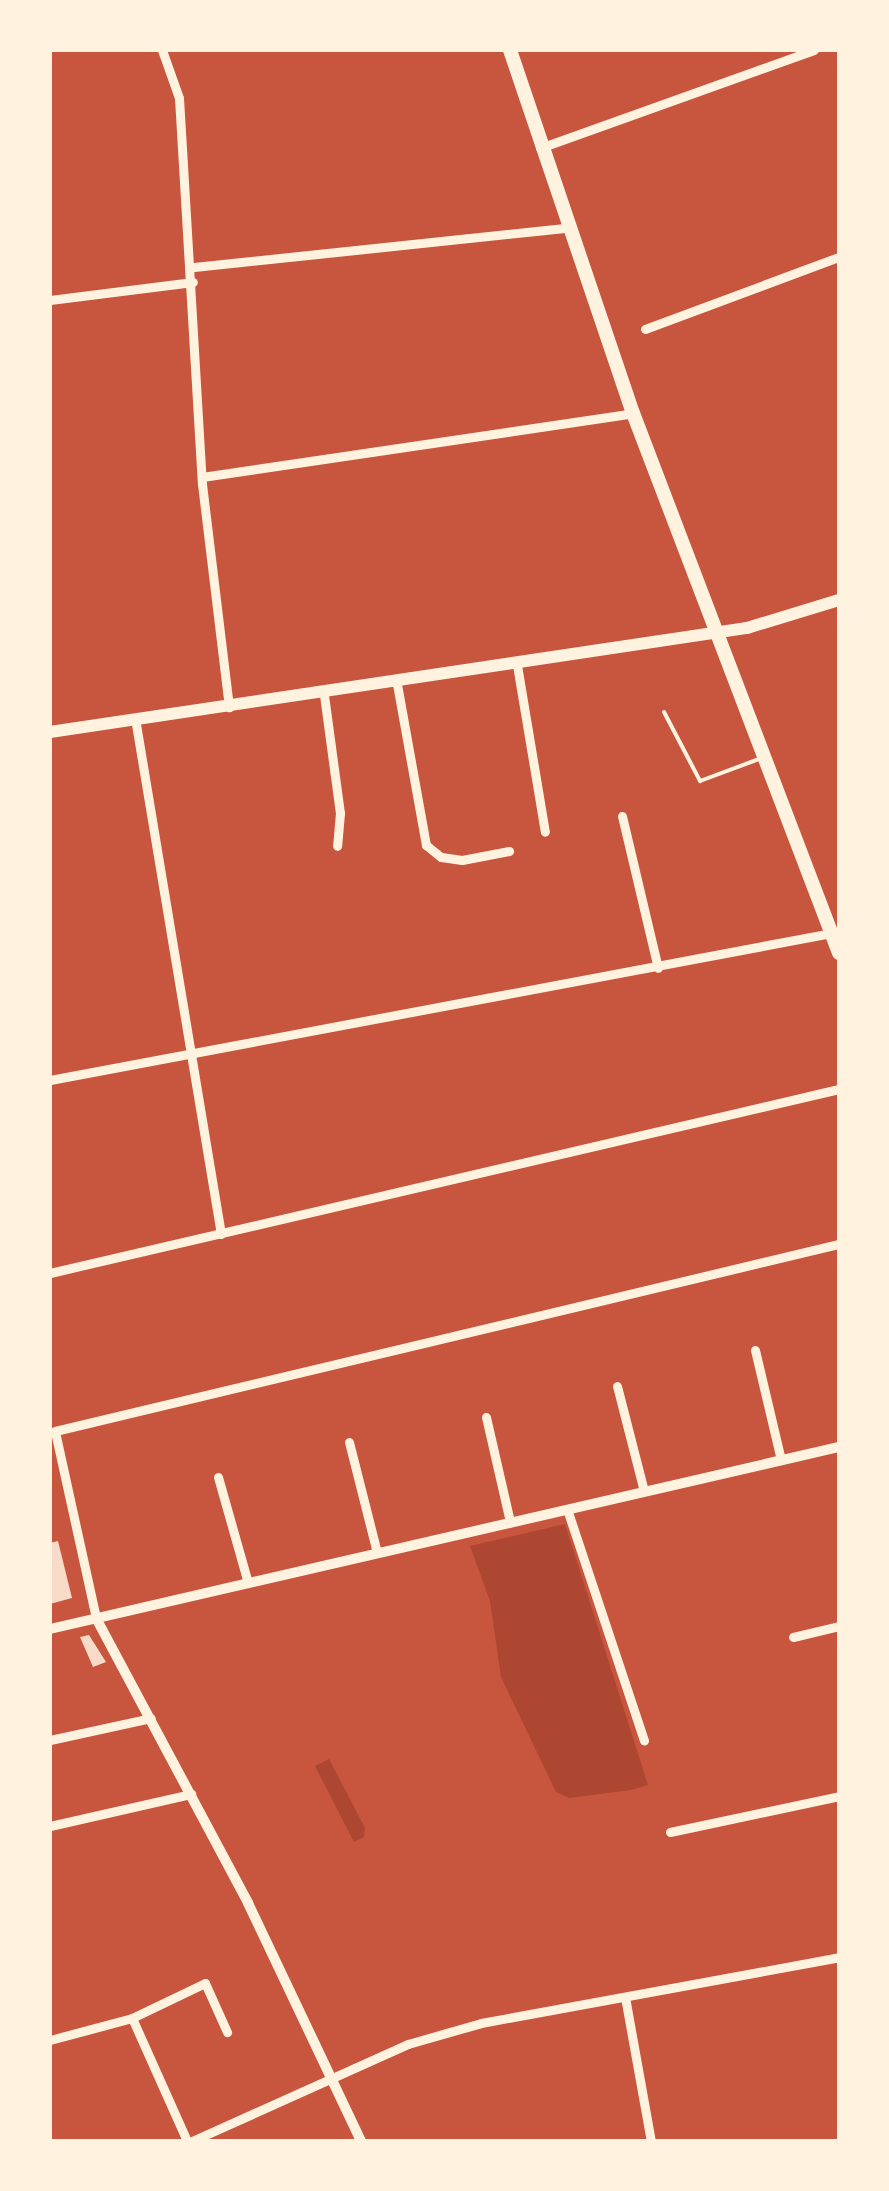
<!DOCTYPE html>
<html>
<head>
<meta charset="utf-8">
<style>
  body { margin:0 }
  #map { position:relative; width:889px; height:2191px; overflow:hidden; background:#c8553d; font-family:Georgia,serif }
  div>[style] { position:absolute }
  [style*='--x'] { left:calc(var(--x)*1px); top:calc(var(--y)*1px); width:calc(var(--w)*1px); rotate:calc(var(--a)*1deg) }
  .green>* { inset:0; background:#ae4732 }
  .building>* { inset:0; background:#f7dbc8 }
  .service>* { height:4px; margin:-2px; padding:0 2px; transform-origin:2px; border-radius:2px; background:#fff3e0 }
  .minor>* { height:9px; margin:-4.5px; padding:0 4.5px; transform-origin:4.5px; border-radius:4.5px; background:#fff3e0 }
  .tertiary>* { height:10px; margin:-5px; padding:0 5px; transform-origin:5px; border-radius:5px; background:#fff3e0 }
  .secondary>* { height:12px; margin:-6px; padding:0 6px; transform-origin:6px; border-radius:6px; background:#fff3e0 }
  .primary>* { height:14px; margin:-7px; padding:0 7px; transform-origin:7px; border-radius:7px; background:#fff3e0 }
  span { translate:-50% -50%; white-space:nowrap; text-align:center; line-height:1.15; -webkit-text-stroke:8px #fff3e0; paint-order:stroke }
  .frame { position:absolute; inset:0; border:52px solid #fff3e0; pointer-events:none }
</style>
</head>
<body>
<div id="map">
  <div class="green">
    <div style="clip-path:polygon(565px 1524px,648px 1785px,631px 1790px,569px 1798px,556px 1792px,501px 1677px,490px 1601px,470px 1546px)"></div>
    <div style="clip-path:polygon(329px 1759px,365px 1828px,364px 1837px,354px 1842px,315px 1766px)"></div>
  </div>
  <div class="building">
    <div style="clip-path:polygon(58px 1541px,72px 1598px,50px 1604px,50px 1543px)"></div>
    <div style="clip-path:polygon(89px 1635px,106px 1662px,93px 1667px,80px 1637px)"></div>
  </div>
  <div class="service">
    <div style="--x:664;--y:712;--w:78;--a:62.4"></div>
    <div style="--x:700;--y:781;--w:66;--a:-20.4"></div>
  </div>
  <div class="minor">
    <div style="--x:162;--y:50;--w:51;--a:70.5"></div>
    <div style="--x:179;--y:98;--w:387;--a:86.6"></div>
    <div style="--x:202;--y:484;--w:225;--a:83.1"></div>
    <div style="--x:540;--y:148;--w:291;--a:-19.7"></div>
    <div style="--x:194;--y:267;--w:375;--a:-6"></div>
    <div style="--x:50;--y:300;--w:144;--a:-7.2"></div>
    <div style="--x:645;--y:329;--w:207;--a:-20.4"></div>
    <div style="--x:202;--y:477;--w:436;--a:-8.4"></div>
    <div style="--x:517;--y:665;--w:169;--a:80.5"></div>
    <div style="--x:397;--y:684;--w:164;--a:79.8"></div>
    <div style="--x:426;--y:845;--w:19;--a:39"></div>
    <div style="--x:441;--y:857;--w:21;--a:8"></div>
    <div style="--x:462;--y:860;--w:48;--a:-10.8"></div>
    <div style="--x:324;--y:695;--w:119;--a:82.3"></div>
    <div style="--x:340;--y:813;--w:33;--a:95"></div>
    <div style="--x:136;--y:724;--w:517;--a:80.54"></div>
    <div style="--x:622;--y:816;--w:156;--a:76.7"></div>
    <div style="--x:50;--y:1080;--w:796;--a:-10.65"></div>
    <div style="--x:50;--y:1273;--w:810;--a:-13.13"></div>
    <div style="--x:755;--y:1350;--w:113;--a:76.7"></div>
    <div style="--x:617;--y:1386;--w:108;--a:75.6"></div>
    <div style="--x:486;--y:1417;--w:108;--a:77.1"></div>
    <div style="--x:349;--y:1442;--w:114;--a:75.8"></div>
    <div style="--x:218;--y:1477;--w:110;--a:74.2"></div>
    <div style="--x:567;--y:1509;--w:244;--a:71.6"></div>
    <div style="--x:96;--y:1618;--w:191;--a:-102.4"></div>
    <div style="--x:55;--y:1431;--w:806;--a:-13.42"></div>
    <div style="--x:793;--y:1637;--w:47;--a:-13.4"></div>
    <div style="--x:50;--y:1740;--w:103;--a:-12.3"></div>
    <div style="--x:50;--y:1826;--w:145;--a:-12.8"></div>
    <div style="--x:670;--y:1832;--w:173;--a:-12"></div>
    <div style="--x:625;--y:1997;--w:146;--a:79.8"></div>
    <div style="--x:132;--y:2018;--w:135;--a:65.9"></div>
    <div style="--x:50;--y:2040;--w:85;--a:-15"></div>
    <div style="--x:132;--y:2018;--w:81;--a:-25.6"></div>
    <div style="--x:205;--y:1983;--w:54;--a:65.8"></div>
    <div style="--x:192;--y:2141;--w:237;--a:-24.2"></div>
    <div style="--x:408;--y:2044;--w:76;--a:-16"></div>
    <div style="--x:481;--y:2023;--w:364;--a:-10.4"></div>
  </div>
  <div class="tertiary">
    <div style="--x:96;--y:1618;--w:323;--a:61.9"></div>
    <div style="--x:248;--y:1903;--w:263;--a:64.6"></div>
    <div style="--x:50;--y:1629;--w:810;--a:-12.99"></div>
  </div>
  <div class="secondary">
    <div style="--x:50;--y:732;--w:705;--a:-8.49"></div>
    <div style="--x:747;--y:628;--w:96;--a:-16.9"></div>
  </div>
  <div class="primary">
    <div style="--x:510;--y:50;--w:383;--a:71.3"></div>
    <div style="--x:633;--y:413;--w:578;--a:69.12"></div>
  </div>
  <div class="frame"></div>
</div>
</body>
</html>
